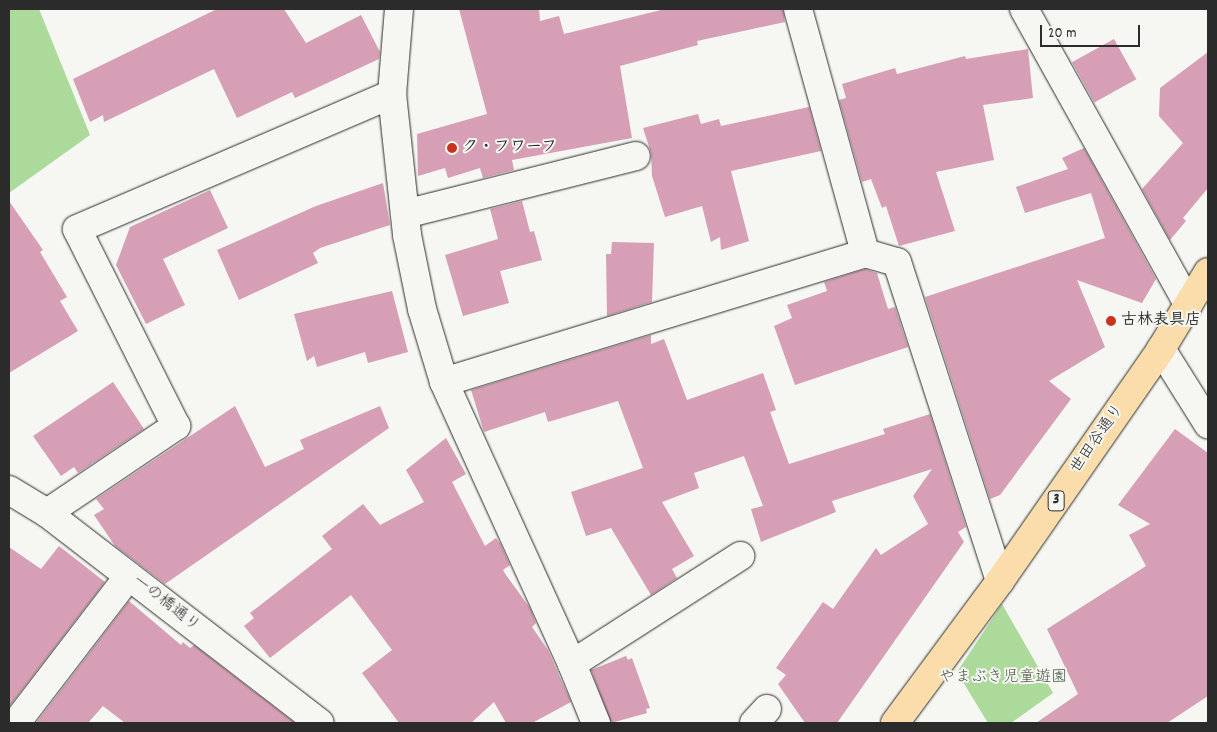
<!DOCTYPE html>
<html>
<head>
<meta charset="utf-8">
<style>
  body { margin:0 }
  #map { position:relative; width:1217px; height:732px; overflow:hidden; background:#f6f6f2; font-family:Dekko,"Klee One",sans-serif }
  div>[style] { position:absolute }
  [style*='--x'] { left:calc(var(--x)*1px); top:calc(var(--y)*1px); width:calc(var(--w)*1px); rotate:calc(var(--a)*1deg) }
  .green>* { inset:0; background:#abda9a }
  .building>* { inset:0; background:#d69fb5; transform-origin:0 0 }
  .roads { filter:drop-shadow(0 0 1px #2b2b2b) drop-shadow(0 0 1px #2b2b2b) }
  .minor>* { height:28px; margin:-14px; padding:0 14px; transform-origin:14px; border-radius:14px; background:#f6f6f2 }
  .major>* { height:28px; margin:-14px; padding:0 14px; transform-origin:14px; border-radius:14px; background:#fbddab }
  .dots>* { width:14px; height:14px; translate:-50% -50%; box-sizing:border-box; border:2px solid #f6f6f2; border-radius:50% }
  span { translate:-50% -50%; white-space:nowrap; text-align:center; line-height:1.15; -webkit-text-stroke:4px #f6f6f2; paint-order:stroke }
  .shield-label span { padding:1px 4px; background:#f6f6f2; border:1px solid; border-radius:4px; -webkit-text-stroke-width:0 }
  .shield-label { font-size:15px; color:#2b2b2b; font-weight:700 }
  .poi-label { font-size:16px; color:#2b2b2b; font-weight:700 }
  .left { translate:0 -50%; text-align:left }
  .street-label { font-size:16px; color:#2b2b2b }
  .park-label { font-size:16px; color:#4b5747 }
  .frame { position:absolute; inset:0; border:10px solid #2b2b2b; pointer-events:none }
  .scale { position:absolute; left:1040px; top:25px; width:100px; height:22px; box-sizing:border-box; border:2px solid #2b2b2b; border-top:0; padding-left:6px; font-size:15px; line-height:18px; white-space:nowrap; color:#2b2b2b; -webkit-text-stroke:4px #f6f6f2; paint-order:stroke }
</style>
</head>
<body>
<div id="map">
  <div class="green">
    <div style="clip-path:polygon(9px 9px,39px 9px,90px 135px,9px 193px)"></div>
    <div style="clip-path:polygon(1002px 604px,1053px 693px,1011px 723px,988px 723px,957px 672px)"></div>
  </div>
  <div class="building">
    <div style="clip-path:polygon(217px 9px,284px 9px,306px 43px,361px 15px,380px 52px,379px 59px,295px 98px,292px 92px,237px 118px,214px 69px,104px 122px,103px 115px,90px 122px,73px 79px)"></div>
    <div style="clip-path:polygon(459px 9px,539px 9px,540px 21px,559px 16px,564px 34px,665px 9px,783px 9px,785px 22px,697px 41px,698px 45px,620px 66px,632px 138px,512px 160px,514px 170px,483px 178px,480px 168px,448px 178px,445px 168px,418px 176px,417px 134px,487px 114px)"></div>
    <div style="left:1114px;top:39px;width:46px;height:48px;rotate:61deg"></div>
    <div style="clip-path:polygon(1028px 49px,1033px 98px,983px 105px,994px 160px,936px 172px,955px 231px,899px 246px,886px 206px,882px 208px,871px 179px,862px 182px,839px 100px,846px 98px,842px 84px,895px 68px,897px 74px,965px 56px,966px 59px)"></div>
    <div style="clip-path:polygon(1208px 52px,1208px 188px,1183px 218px,1186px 221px,1170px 240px,1142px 189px,1183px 143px,1159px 116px,1160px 88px)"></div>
    <div style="clip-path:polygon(809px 107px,821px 151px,731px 171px,749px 241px,721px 250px,720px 237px,711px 242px,702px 206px,665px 217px,652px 176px,651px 153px,643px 128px,698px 114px,701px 124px,719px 119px,721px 126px)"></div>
    <div style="clip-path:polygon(1084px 148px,1156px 279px,1142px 303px,1077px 280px,1105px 347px,1049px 381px,1071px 399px,1000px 495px,990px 499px,925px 297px,1105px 238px,1091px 193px,1025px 213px,1016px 187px,1068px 169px,1062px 158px)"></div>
    <div style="clip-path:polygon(383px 183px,390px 225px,320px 248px,313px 253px,318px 263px,239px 300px,217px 250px,316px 206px)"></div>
    <div style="clip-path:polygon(210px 190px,228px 228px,163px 259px,185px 305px,146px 324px,116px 265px,130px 227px)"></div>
    <div style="clip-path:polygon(9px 201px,43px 250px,40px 252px,67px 297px,60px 301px,78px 331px,9px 373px)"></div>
    <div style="clip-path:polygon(522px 201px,530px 232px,534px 231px,542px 260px,500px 271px,509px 303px,463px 316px,445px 255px,498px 239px,490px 209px)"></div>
    <div style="clip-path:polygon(612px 242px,654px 243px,652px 302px,607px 316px,606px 254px,611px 254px)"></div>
    <div style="clip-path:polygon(865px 269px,877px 273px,888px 309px,895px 307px,908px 347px,795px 385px,774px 326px,792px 318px,787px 305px,827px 291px,824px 282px)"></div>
    <div style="clip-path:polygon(392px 291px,408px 352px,368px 363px,365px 352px,317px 367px,314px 356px,307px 361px,294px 314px)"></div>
    <div style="clip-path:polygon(651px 335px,651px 344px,664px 339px,687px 400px,763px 373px,776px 410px,770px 412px,789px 464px,885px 434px,883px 429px,930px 414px,966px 527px,958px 532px,964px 542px,837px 723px,805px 723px,778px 684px,786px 675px,776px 668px,823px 602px,833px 609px,876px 548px,881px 555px,928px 524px,913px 496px,932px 469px,832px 501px,836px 512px,761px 542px,751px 509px,763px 506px,744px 456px,694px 473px,699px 488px,662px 502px,694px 556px,672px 569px,677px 578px,651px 595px,611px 528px,586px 536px,571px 492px,643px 468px,618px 401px,548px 422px,545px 412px,484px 432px,471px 390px)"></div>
    <div style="clip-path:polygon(113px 382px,144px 429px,78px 473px,74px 467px,61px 476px,33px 436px)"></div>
    <div style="clip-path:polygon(235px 406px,265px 467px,304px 449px,300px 440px,380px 406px,389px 428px,165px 584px,115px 546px,94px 515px,104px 509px,96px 499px)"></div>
    <div style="clip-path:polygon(1175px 429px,1208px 453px,1208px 696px,1167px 723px,1036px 723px,1078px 694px,1047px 629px,1146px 566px,1129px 535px,1150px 524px,1118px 505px)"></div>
    <div style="clip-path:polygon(446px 438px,466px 474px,452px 482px,485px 546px,496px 538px,500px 543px,510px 565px,503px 570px,506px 575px,530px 608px,536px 623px,532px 627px,548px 650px,571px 702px,532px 723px,506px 723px,494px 702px,471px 723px,399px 723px,362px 673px,392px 650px,351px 595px,270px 658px,244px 626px,254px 618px,250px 613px,332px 549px,322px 536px,363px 504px,380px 525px,424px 502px,406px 470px)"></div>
    <div style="clip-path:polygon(59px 546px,105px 582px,9px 707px,9px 547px,41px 569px)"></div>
    <div style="clip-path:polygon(129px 601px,181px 645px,183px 642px,190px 648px,194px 645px,295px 723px,125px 723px,103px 706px,88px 723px,36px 723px)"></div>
    <div style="clip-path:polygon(626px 656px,628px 660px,632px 658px,650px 708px,646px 709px,647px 713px,611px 723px,591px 670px)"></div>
  </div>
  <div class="roads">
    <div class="minor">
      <div style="--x:399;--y:9;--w:85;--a:94.7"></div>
      <div style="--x:392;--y:94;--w:142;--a:83.9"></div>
      <div style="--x:407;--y:235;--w:76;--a:78.5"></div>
      <div style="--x:422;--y:309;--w:76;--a:73.2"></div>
      <div style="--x:444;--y:382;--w:310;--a:65.6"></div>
      <div style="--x:572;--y:664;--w:64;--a:67.9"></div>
      <div style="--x:798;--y:9;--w:253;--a:74.6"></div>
      <div style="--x:1024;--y:9;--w:338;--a:60.9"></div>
      <div style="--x:405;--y:214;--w:238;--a:-14.1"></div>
      <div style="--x:1161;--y:349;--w:89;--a:57.9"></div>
      <div style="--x:444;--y:382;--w:440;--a:-17"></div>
      <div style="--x:865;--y:253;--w:33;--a:16"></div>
      <div style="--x:897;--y:262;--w:335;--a:72.1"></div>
      <div style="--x:9;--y:490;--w:44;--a:31.2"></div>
      <div style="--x:47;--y:513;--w:344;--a:37.6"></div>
      <div style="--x:47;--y:513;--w:156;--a:-34"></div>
      <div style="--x:176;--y:426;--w:220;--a:-116.7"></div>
      <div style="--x:77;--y:229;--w:343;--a:-23.2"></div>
      <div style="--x:572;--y:664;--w:200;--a:-32.7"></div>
      <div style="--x:16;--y:723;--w:185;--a:-52.5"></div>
      <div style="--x:754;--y:723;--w:19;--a:-47"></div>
    </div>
    <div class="major">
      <div style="--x:895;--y:723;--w:177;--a:-53.5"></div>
      <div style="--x:1000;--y:581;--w:282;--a:-55.2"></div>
      <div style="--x:1161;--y:349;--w:90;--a:-58.6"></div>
    </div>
  </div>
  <div class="dots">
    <div style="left:452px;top:148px;background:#c8321e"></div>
    <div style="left:1111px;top:321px;background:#c8321e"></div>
  </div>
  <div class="shield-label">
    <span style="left:1056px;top:501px">3</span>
  </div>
  <div class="poi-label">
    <span class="left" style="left:462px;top:148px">ク・フワーフ</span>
    <span class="left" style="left:1121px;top:321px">古林表具店</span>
  </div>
  <div class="street-label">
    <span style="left:1098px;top:439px;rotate:-55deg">世田谷通り</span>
    <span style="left:166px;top:604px;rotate:38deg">一の橋通り</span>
  </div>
  <div class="park-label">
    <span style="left:1003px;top:678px">やまぶき児童遊園</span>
  </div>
  <div class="frame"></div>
  <div class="scale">20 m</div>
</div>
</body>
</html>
